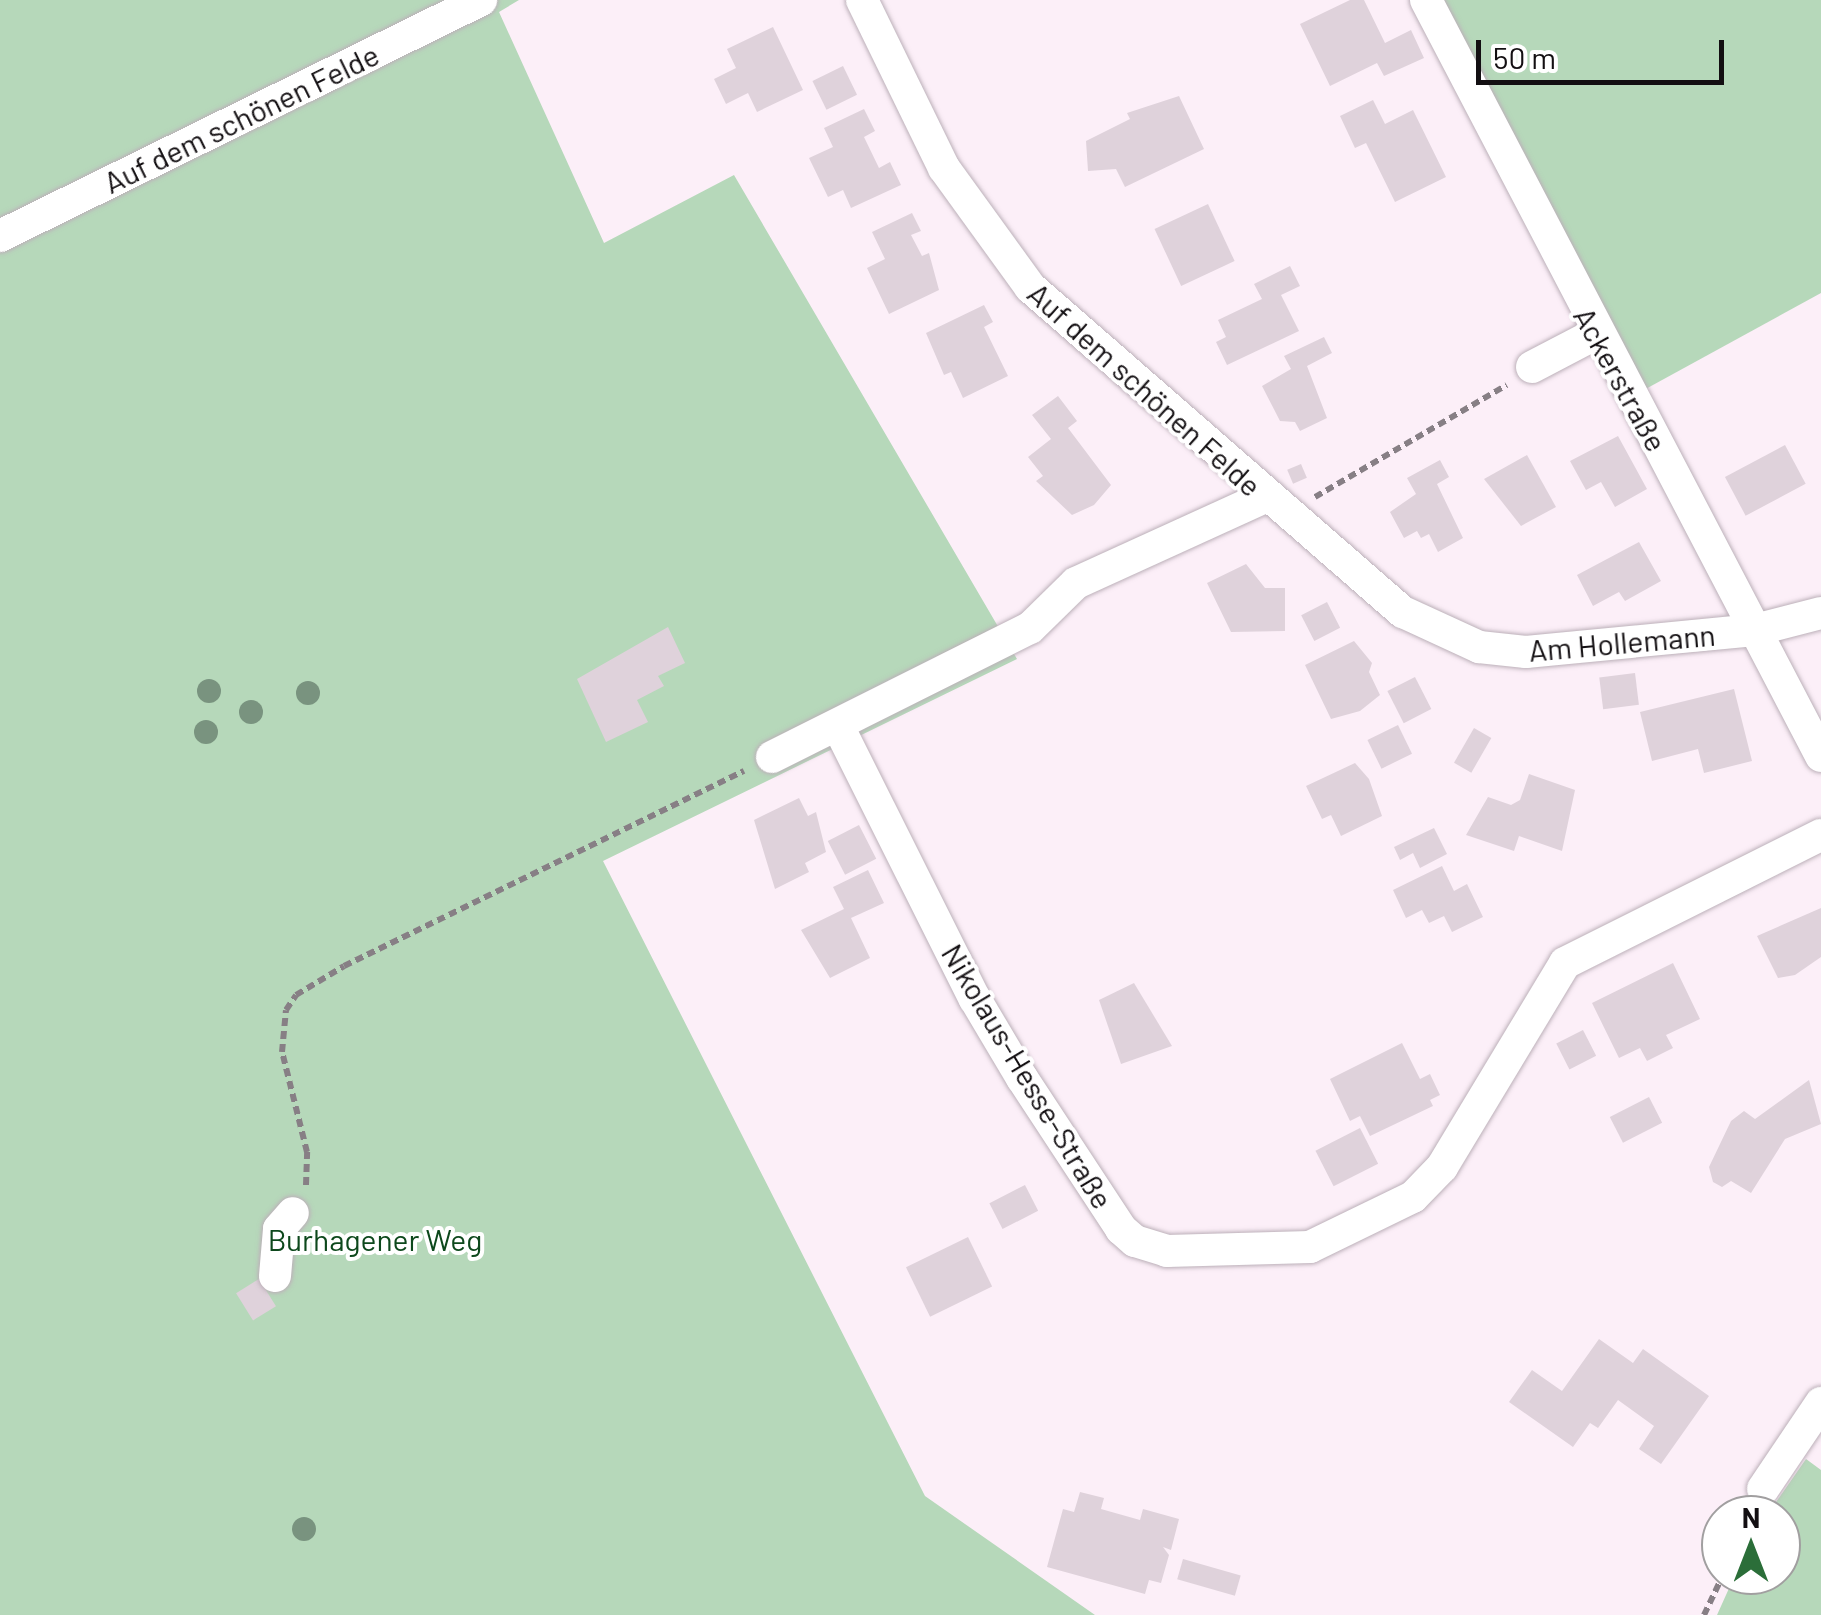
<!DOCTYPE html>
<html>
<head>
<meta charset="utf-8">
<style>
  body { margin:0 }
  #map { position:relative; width:1821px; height:1615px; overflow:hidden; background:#fceff8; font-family:Barlow,sans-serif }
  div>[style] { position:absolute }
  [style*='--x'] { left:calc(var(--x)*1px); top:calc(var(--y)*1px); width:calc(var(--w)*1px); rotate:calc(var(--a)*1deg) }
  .green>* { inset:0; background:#b6d8ba }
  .building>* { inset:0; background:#dfd2db; transform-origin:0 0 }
  .path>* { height:6px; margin-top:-3px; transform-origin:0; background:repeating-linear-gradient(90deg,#877f85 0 8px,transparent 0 13px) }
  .roads { filter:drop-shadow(0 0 2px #bcb0b9) drop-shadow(0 0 2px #bcb0b9) }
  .minor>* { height:32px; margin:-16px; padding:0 16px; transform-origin:16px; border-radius:16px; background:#fff }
  .trees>* { width:24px; height:24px; margin:-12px; border-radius:50%; background:#79937f }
  span { translate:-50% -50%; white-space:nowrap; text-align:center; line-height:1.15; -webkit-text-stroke:8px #fff; paint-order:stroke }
  .street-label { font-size:30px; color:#130f12 }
  .park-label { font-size:30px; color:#0d481c }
  .north { position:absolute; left:1701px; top:1495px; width:100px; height:100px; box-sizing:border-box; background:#fff; border:2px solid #a19fa0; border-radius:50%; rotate:0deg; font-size:28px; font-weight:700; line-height:40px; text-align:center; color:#130f12 }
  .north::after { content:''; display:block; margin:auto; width:35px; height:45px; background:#2b6e39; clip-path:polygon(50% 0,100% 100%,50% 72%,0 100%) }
  .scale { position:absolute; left:1476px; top:40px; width:248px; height:45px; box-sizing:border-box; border:5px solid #130f12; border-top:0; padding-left:12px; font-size:30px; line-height:35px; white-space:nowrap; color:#130f12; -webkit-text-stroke:8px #fff; paint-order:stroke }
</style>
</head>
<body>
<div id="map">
  <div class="green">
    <div style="clip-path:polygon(0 0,519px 0,499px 12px,604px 243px,734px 175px,1017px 659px,603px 861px,925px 1496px,1095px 1615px,0 1615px)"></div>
    <div style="clip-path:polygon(1443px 0,1821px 0,1821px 293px,1642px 391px)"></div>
    <div style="clip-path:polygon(1806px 1459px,1821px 1470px,1821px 1615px,1717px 1615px,1735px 1575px,1781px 1575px,1781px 1515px,1767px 1515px)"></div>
  </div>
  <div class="building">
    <div style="clip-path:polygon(1350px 0,1364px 0,1385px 43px,1411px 30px,1424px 58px,1384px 76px,1377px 63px,1330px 86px,1300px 24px)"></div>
    <div style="clip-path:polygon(773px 27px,803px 90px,757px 112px,748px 93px,726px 104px,714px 79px,736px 68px,727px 49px)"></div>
    <div style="left:843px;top:66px;width:32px;height:34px;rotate:64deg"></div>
    <div style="clip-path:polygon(1179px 96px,1204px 149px,1125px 187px,1116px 169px,1088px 171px,1086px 141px,1130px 119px,1127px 113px)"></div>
    <div style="clip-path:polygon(1373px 100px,1385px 124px,1413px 110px,1446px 177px,1395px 202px,1366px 143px,1355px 148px,1340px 116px)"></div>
    <div style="clip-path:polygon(864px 109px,875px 131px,864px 137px,879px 168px,890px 162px,901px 185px,851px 208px,843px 190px,828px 197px,809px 158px,833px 147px,824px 128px)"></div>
    <div style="left:1208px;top:204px;width:63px;height:59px;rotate:65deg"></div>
    <div style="clip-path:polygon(912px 213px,921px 231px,911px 235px,922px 256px,929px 253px,939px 290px,889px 314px,867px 268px,885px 259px,872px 232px)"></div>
    <div style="clip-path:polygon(1290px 266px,1300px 286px,1281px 295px,1299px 331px,1227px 365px,1216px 342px,1226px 337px,1218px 320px,1262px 299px,1254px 284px)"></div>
    <div style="clip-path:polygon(984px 305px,993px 322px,984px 327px,1008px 376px,963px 398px,951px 372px,944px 375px,926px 333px)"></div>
    <div style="clip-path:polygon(1324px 337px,1332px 353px,1307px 366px,1327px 418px,1300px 431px,1295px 422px,1280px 421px,1262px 386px,1291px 369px,1284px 356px)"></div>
    <div style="clip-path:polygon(1058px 396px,1077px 421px,1068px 428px,1111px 485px,1094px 505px,1072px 515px,1036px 481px,1043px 476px,1028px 457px,1051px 439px,1032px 415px)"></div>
    <div style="clip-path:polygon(1618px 436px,1647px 489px,1615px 507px,1601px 482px,1586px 490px,1570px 461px)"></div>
    <div style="left:1785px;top:445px;width:44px;height:68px;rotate:62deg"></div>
    <div style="clip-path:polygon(1527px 455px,1556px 507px,1521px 526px,1484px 479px)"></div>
    <div style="clip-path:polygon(1440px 460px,1449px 477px,1437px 484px,1463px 538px,1438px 552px,1429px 534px,1421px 538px,1417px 531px,1404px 538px,1390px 512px,1416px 494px,1407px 478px)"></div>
    <div style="left:1301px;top:464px;width:15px;height:15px;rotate:67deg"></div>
    <div style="clip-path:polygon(1639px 542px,1661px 581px,1625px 601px,1619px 592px,1593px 606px,1577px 575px)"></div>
    <div style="clip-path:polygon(1246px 564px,1265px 588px,1285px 588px,1285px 631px,1231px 632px,1207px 583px)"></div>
    <div style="left:1327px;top:602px;width:29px;height:29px;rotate:63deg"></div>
    <div style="clip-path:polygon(668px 627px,685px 663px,658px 676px,664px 686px,637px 700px,648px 722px,606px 742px,577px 679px)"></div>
    <div style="clip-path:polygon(1354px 641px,1372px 663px,1369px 672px,1380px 695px,1360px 711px,1331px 719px,1305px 665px)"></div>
    <div style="left:1635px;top:673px;width:32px;height:36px;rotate:83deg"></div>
    <div style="left:1415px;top:677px;width:36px;height:31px;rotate:63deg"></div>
    <div style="clip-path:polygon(1734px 689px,1752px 761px,1704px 773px,1698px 749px,1652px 761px,1640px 712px)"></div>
    <div style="left:1398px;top:725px;width:32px;height:34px;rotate:64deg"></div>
    <div style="left:1474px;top:728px;width:20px;height:40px;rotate:30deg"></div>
    <div style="clip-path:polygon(1355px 763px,1369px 779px,1382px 816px,1341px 836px,1331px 815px,1322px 819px,1306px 786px)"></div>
    <div style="clip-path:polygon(1529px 774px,1575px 790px,1562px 851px,1519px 836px,1514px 851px,1466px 835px,1488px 797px,1511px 805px,1520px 800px)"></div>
    <div style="clip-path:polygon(799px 798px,808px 816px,816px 812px,826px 852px,805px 863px,809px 872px,775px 889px,754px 820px)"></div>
    <div style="left:859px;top:825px;width:38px;height:35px;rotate:63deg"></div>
    <div style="clip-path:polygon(1434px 828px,1447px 854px,1420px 868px,1413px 853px,1400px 860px,1394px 847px)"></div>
    <div style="clip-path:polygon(1442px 866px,1454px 891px,1467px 884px,1483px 917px,1452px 932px,1444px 916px,1429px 923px,1422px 910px,1406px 918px,1393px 890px)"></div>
    <div style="clip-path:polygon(868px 870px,884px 903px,851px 918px,870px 958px,830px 978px,801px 930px,844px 909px,833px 887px)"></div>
    <div style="clip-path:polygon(1821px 908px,1821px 957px,1795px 975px,1778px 978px,1757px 936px)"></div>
    <div style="clip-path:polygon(1673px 963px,1700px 1019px,1666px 1035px,1673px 1048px,1647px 1061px,1640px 1048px,1619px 1058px,1592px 1003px)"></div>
    <div style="clip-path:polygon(1134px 983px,1172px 1046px,1121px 1064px,1099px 1000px)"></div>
    <div style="left:1583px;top:1030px;width:29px;height:30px;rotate:63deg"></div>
    <div style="clip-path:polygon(1402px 1043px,1420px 1079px,1430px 1074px,1440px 1095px,1430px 1100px,1433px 1106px,1370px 1136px,1360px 1116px,1350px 1121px,1330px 1079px)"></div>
    <div style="clip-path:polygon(1809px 1080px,1821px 1124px,1785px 1139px,1751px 1193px,1731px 1181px,1722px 1187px,1713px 1182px,1709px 1167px,1731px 1121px,1744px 1111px,1755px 1119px)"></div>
    <div style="left:1649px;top:1097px;width:29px;height:44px;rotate:63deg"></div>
    <div style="left:1360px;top:1128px;width:40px;height:50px;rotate:63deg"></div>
    <div style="left:1025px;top:1185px;width:29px;height:40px;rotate:63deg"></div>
    <div style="left:968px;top:1237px;width:55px;height:69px;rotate:64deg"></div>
    <div style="left:259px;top:1279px;width:32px;height:27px;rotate:58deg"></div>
    <div style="clip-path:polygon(1599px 1339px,1633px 1363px,1643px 1349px,1709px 1396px,1661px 1464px,1639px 1449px,1654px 1426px,1618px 1400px,1598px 1428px,1590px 1423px,1573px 1447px,1509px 1402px,1532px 1370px,1562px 1391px)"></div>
    <div style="clip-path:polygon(1080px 1492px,1104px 1498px,1101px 1509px,1140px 1520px,1143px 1509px,1179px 1519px,1171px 1550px,1163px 1547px,1169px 1555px,1161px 1583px,1149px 1580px,1145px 1594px,1047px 1567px,1063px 1509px,1074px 1512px)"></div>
    <div style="left:1183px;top:1559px;width:60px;height:21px;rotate:16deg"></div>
  </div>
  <div class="path">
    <div style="--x:1315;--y:497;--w:222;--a:-30.3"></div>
    <div style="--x:306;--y:1185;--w:33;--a:-88"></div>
    <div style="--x:307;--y:1152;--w:103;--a:-104"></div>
    <div style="--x:282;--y:1052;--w:42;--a:-84.6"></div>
    <div style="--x:286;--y:1010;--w:18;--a:-56"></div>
    <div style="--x:296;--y:995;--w:56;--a:-31.1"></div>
    <div style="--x:344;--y:966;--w:445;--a:-26"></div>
    <div style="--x:1704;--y:1615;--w:44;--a:-64.6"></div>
  </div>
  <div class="roads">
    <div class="minor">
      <div style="--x:862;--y:0;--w:187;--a:64"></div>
      <div style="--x:944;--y:168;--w:147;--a:54.1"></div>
      <div style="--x:1030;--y:287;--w:495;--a:41.1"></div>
      <div style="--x:1403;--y:612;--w:84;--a:24.7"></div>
      <div style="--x:1479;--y:647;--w:47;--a:6.1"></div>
      <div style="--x:1526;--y:652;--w:230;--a:-5.5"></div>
      <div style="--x:1755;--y:630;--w:68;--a:-14.4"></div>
      <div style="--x:1426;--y:0;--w:853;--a:62.41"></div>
      <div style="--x:0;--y:236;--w:536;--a:-26.13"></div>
      <div style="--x:1532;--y:367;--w:71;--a:-27.6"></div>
      <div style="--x:839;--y:728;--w:303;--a:63.4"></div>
      <div style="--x:975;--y:999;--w:92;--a:59.3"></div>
      <div style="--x:1022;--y:1078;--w:181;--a:56.7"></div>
      <div style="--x:1121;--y:1229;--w:18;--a:41"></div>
      <div style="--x:1135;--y:1241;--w:34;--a:17"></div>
      <div style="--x:1167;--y:1251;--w:143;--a:-1.6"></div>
      <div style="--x:1310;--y:1247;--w:114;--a:-25.9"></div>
      <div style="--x:1413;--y:1197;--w:42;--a:-46"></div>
      <div style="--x:1442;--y:1167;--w:238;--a:-58.9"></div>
      <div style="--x:1565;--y:963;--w:286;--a:-26.6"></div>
      <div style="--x:772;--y:757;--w:288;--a:-26.6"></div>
      <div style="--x:1030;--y:628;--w:64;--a:-44.4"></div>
      <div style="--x:1076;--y:583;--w:208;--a:-24.5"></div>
      <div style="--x:275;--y:1276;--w:47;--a:-85.1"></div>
      <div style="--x:279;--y:1229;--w:21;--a:-49"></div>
      <div style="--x:1763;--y:1489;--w:104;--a:-56"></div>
    </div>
  </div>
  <div class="trees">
    <div style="left:209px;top:691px"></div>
    <div style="left:308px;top:693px"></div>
    <div style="left:251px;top:712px"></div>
    <div style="left:206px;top:732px"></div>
    <div style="left:304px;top:1529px"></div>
  </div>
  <div class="street-label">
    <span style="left:241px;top:118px;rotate:-26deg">Auf dem schönen Felde</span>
    <span style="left:1621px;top:379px;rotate:61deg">Ackerstraße</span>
    <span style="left:1145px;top:389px;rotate:42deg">Auf dem schönen Felde</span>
    <span style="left:1622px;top:642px;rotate:-5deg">Am Hollemann</span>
    <span style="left:1028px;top:1076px;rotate:59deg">Nikolaus-Hesse-Straße</span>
  </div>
  <div class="park-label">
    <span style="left:375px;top:1239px">Burhagener Weg</span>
  </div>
  <div class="north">N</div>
  <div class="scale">50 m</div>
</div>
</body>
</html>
